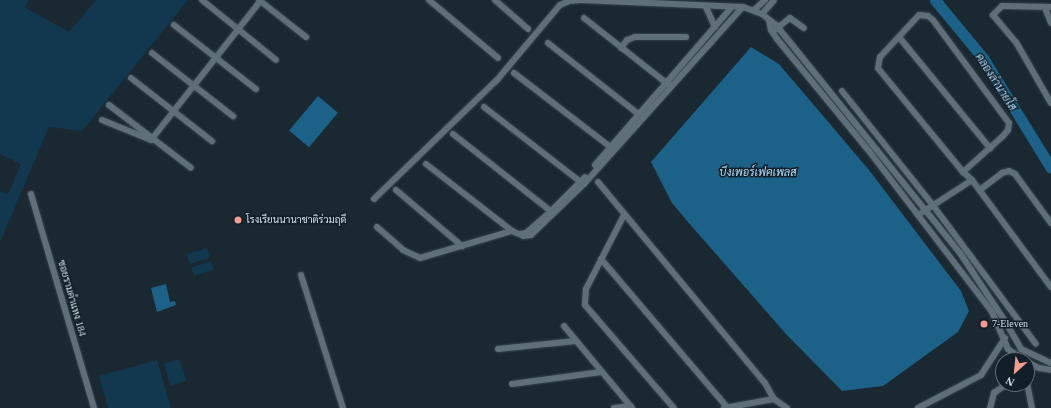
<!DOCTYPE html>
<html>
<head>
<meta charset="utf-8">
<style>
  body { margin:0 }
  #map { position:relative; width:1051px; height:408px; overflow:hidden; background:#1a2832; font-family:"Times New Roman",Sarabun,serif }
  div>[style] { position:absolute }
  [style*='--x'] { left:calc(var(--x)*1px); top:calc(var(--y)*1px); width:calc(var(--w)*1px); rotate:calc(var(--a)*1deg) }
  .green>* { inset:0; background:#11384f; transform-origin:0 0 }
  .water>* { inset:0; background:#1c6188; transform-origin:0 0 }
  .river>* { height:11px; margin:-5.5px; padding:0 5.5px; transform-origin:5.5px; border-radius:5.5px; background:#1c6188 }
  .roads { filter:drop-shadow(0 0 1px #37434a) drop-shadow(0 0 1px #37434a) }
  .minor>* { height:6px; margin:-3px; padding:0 3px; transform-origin:3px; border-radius:3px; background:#5e6f7a }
  .dots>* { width:11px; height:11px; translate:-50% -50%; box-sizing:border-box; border:2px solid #111f28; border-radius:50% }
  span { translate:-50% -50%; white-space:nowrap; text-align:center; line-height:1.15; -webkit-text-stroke:3px #111f28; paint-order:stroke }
  .poi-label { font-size:10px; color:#d7e0e7 }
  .left { translate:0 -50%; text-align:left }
  .street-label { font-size:10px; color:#d7e0e7 }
  .water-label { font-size:11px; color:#b6defb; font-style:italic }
  .north { position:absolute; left:995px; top:352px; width:40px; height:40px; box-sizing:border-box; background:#111f28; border:1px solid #606c74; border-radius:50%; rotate:207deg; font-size:11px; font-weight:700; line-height:16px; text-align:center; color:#d7e0e7 }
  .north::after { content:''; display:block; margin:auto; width:14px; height:18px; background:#f59c90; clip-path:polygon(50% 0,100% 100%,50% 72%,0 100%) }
</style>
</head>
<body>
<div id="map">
  <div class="green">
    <div style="clip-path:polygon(0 0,29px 0,24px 7px,69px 32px,96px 0,188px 0,82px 131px,49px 127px,0 242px,0 191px,8px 194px,21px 164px,0 154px)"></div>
    <div style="left:207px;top:248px;width:10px;height:21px;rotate:73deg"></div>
    <div style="left:211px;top:261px;width:9px;height:21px;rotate:72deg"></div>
    <div style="left:179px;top:359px;width:23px;height:16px;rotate:72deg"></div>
    <div style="clip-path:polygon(157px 360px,171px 408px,108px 408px,99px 376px)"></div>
  </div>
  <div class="water">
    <div style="clip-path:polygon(751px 47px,779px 64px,869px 170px,961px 291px,969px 311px,958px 332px,883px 386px,842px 391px,786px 334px,688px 222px,672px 203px,651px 162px)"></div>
    <div style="left:318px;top:96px;width:26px;height:45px;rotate:40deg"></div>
    <div style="clip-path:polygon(166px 284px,170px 302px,175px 301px,176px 305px,157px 312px,151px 288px)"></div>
  </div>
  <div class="river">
    <div style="--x:935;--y:0;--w:75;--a:50.4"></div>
    <div style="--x:983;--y:58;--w:129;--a:58.3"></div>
  </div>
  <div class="roads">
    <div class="minor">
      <div style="--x:202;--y:0;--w:95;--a:39"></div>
      <div style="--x:259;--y:0;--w:60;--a:38.2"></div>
      <div style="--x:429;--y:0;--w:90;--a:40"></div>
      <div style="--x:495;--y:0;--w:44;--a:41.3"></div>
      <div style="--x:706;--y:7;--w:22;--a:66"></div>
      <div style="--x:1051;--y:7;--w:49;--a:-178.8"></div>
      <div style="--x:1002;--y:6;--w:13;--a:135"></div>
      <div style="--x:993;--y:15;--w:35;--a:50"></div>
      <div style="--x:1016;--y:42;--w:70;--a:60.2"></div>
      <div style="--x:1045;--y:8;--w:16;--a:68"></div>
      <div style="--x:754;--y:10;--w:15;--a:-42"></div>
      <div style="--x:762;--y:14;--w:18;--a:-49"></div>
      <div style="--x:584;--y:18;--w:110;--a:38.3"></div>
      <div style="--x:769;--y:20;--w:10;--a:79"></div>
      <div style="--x:771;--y:30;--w:11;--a:56"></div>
      <div style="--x:777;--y:39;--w:145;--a:50.6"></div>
      <div style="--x:869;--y:151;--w:203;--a:52.6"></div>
      <div style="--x:992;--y:312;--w:40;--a:66.6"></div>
      <div style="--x:1008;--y:349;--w:19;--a:36"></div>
      <div style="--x:174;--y:25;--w:104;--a:38"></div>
      <div style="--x:775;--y:30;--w:19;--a:-39"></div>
      <div style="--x:790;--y:18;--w:17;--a:36"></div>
      <div style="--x:899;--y:37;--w:144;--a:50.7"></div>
      <div style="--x:548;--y:43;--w:120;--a:38.2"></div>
      <div style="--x:621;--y:48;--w:10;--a:-53"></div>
      <div style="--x:627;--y:40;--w:9;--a:-21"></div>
      <div style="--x:635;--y:37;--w:51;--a:0"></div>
      <div style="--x:152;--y:53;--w:103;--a:37.9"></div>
      <div style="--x:514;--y:73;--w:125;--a:37.5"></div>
      <div style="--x:131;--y:78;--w:103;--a:37.9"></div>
      <div style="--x:842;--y:91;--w:144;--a:51.5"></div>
      <div style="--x:932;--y:204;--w:174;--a:53.4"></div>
      <div style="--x:109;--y:105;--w:103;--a:37.5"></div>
      <div style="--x:484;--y:107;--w:124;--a:37.8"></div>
      <div style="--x:102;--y:120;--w:53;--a:22.2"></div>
      <div style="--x:151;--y:140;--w:178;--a:-51.8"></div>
      <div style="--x:453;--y:134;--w:127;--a:38.3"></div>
      <div style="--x:426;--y:164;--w:109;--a:37.9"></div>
      <div style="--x:595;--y:165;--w:208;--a:-49.1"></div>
      <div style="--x:972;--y:180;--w:133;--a:53.6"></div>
      <div style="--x:598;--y:182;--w:261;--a:50.3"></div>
      <div style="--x:765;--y:383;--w:18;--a:61"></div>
      <div style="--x:774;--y:399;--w:16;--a:35"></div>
      <div style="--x:981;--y:189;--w:26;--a:-37"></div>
      <div style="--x:1002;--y:173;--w:7;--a:-16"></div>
      <div style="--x:1009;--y:171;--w:7;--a:27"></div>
      <div style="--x:1015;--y:174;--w:61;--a:53.7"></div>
      <div style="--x:396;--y:190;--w:87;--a:40.3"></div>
      <div style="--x:31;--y:194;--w:223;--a:73.6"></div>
      <div style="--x:374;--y:199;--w:171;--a:-44.1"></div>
      <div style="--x:497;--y:80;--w:98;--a:-50"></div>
      <div style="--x:560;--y:5;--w:10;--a:-24"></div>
      <div style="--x:569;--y:1;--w:12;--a:-5"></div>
      <div style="--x:581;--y:0;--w:162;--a:2.5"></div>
      <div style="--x:743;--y:7;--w:20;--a:20"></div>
      <div style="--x:762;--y:14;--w:18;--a:38"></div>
      <div style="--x:776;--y:25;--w:293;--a:51.1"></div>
      <div style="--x:960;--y:253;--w:82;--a:56.5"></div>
      <div style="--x:1005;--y:321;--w:32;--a:60"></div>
      <div style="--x:1021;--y:349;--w:33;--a:25"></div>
      <div style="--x:624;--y:215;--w:83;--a:117.2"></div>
      <div style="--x:586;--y:289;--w:16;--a:94"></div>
      <div style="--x:585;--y:305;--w:136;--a:49.2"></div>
      <div style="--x:918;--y:215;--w:64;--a:-32.9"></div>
      <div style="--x:972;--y:180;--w:12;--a:-138"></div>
      <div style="--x:963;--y:172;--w:134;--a:-129.3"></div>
      <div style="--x:878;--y:68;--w:11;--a:-80"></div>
      <div style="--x:880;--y:57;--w:57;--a:-47.1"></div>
      <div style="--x:919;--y:15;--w:9;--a:6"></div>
      <div style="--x:928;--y:16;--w:6;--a:39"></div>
      <div style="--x:933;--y:20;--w:128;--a:53.6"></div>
      <div style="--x:1009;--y:123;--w:7;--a:98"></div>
      <div style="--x:1008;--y:130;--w:8;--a:130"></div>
      <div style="--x:1003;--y:136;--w:54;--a:138"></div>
      <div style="--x:377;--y:227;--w:35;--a:41"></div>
      <div style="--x:403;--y:250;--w:19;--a:25"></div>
      <div style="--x:420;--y:258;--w:96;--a:-16.4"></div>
      <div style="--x:512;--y:231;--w:12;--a:24"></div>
      <div style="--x:523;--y:236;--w:8;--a:-7"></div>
      <div style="--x:531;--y:235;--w:74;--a:-43.9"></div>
      <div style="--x:584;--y:184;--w:238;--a:-48.1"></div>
      <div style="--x:521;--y:234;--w:5;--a:-11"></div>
      <div style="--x:526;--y:233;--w:33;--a:-41"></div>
      <div style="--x:551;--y:211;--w:48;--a:-45"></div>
      <div style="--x:601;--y:259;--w:196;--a:49.6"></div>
      <div style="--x:301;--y:275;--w:139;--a:72.5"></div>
      <div style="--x:564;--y:326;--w:107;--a:50.3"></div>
      <div style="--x:498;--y:349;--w:78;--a:-5.9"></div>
      <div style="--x:1027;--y:362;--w:13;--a:27"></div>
      <div style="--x:1039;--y:368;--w:12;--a:9"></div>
      <div style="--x:1027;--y:383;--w:25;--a:79"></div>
      <div style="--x:512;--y:384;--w:90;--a:-7.7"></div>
      <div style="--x:614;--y:408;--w:17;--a:-7"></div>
      <div style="--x:724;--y:408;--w:51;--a:-10.2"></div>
      <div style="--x:918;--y:408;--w:71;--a:-27.6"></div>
      <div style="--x:981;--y:375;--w:44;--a:-57"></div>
      <div style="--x:990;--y:408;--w:16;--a:-75"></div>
      <div style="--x:994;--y:393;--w:16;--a:-35"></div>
    </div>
  </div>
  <div class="dots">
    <div style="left:238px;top:220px;background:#f59c90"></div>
    <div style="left:984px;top:324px;background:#f59c90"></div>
  </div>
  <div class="poi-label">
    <span class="left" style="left:246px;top:220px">โรงเรียนนานาชาติร่วมฤดี</span>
    <span class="left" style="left:992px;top:324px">7-Eleven</span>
  </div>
  <div class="street-label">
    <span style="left:72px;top:298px;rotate:74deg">ซอยรามคำแหง 184</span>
  </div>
  <div class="water-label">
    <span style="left:996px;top:82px;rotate:57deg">คลองลำนายโส</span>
    <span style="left:758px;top:172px">บึงเพอร์เฟคเพลส</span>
  </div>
  <div class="north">N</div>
</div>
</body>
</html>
